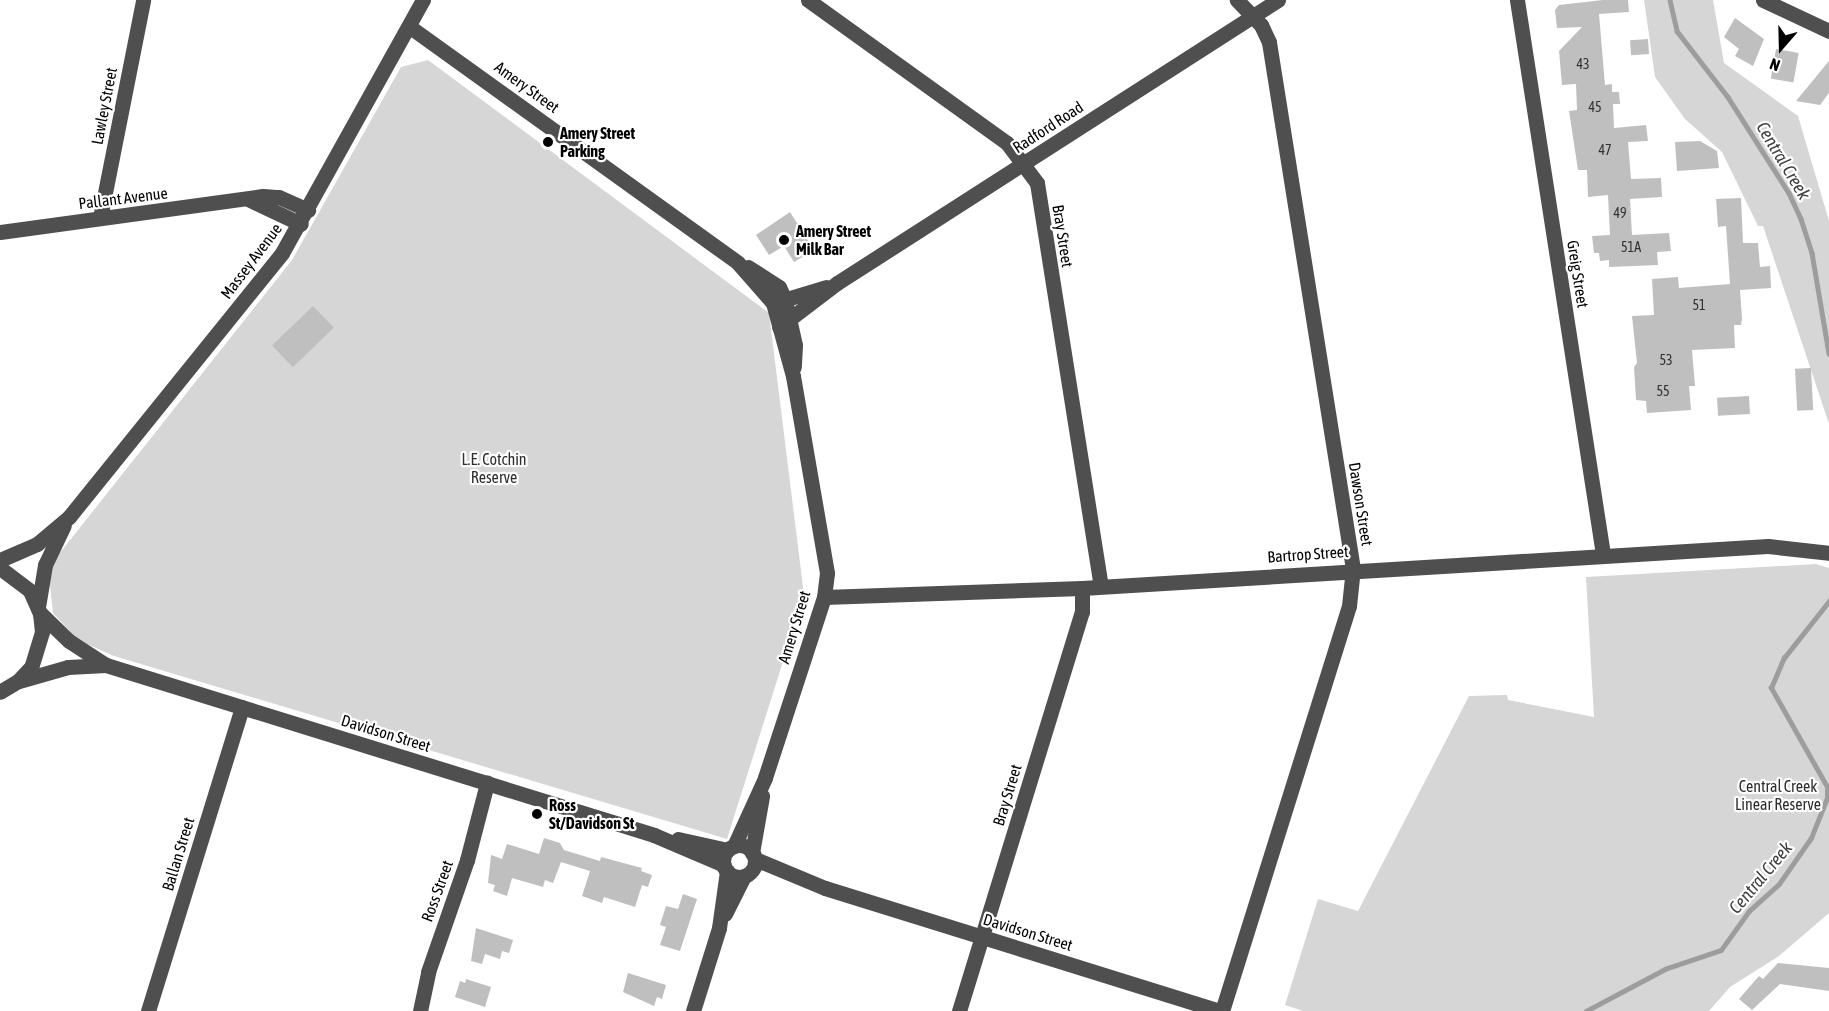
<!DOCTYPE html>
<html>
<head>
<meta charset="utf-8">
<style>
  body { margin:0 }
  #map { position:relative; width:1829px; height:1011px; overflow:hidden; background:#fff; font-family:"Asap Condensed",sans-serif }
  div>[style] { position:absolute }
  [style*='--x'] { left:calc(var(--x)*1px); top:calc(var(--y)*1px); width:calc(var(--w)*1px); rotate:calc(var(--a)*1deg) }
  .green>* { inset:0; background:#d6d6d6 }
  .stream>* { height:4.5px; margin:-2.25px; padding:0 2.25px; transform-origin:2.25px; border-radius:2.25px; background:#9d9d9d }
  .building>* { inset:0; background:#bfbfbf; transform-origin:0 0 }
  .minor>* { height:15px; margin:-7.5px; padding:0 7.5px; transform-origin:7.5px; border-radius:7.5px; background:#4f4f4f }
  .minor>.ring { margin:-7.5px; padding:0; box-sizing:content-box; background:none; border:15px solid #4f4f4f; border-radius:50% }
  .dots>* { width:16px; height:16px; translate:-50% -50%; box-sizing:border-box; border:3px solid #fff; border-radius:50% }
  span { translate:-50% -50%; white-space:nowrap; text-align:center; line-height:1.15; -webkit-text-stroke:4.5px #fff; paint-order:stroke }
  .number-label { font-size:14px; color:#303030 }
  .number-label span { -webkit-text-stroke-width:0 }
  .street-label { font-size:16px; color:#000 }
  .poi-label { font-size:16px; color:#000; font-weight:700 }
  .left { translate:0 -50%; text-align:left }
  .park-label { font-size:16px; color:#2d2d2d }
  .water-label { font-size:18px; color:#3e3e3e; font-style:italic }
  .north { position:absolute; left:1751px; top:18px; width:60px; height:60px; -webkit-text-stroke:4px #fff; paint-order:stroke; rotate:200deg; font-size:16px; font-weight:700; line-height:24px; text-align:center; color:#000 }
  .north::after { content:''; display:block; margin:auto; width:21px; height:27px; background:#000; clip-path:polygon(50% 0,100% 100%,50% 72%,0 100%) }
</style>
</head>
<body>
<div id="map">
  <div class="green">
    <div style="clip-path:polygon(1644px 0,1713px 0,1724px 63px,1798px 116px,1829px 221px,1829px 424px,1763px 226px,1758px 226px,1722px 152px,1685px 119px,1655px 77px)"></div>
    <div style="clip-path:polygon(428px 60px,769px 313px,804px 595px,727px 839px,114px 656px,78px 640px,53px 613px,49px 577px,59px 554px,292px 260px,401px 67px)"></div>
    <div style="clip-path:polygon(1816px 564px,1829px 568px,1829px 913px,1779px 956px,1730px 987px,1709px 1011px,1303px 1011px,1285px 1005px,1318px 899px,1358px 911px,1469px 696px,1507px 695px,1508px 700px,1594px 717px,1586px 577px)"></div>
  </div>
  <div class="stream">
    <div style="--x:1670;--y:0;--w:32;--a:77"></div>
    <div style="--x:1677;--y:31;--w:83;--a:52.3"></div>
    <div style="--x:1728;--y:97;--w:114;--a:57.6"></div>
    <div style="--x:1789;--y:193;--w:29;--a:65"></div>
    <div style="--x:1801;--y:219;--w:36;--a:72"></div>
    <div style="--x:1812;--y:253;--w:102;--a:80.4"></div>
    <div style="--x:1586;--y:1011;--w:89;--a:-28"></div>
    <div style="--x:1665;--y:969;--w:59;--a:-18.7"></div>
    <div style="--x:1721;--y:950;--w:48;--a:-54.3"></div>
    <div style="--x:1749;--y:911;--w:40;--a:-42"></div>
    <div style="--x:1779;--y:884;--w:56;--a:-55.2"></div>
    <div style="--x:1811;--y:838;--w:43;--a:-68.2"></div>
    <div style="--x:1827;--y:798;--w:11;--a:-90"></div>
    <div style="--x:1827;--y:787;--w:114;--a:-119.5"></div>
    <div style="--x:1771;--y:688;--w:33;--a:-67"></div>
    <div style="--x:1784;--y:658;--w:73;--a:-51.7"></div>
  </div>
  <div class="building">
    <div style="clip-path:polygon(1603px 0,1628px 0,1629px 12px,1599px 14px,1605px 85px,1612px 84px,1612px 92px,1619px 92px,1620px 104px,1613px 104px,1614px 128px,1646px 125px,1648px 141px,1628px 142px,1631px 179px,1661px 178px,1662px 197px,1630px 199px,1632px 235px,1669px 233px,1671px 251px,1657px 252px,1658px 265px,1609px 267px,1609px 260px,1600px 261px,1599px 253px,1594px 253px,1592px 236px,1610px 235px,1608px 195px,1588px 197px,1587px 170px,1578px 170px,1569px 111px,1577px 110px,1576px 84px,1562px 85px,1559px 51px,1582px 27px,1557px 28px,1555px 10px,1559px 5px)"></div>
    <div style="clip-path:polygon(1735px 18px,1764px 39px,1753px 66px,1735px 56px,1739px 49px,1724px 37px)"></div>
    <div style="left:1648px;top:39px;width:15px;height:18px;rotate:86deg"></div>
    <div style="left:1776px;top:49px;width:23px;height:30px;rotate:10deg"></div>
    <div style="clip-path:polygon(1829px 61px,1829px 93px,1820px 105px,1796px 101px)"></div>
    <div style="clip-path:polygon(1700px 141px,1717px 151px,1719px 168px,1677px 171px,1675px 142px)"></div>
    <div style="clip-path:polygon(1741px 198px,1743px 243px,1758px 243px,1760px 267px,1770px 266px,1771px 288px,1740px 290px,1742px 319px,1741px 325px,1734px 325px,1735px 348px,1692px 350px,1695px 386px,1689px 386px,1691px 410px,1647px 413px,1646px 401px,1636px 400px,1634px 367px,1637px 363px,1632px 316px,1654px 315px,1652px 279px,1678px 277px,1679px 288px,1730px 284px,1726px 226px,1718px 227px,1716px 199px)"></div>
    <div style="clip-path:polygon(790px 212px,814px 250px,794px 262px,784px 246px,769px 255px,756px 235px)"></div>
    <div style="left:313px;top:306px;width:30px;height:57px;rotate:46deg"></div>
    <div style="left:1811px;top:368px;width:42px;height:16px;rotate:87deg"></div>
    <div style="left:1749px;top:396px;width:18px;height:32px;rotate:87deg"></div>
    <div style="clip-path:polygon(544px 838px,560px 843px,564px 850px,600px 861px,601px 857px,642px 868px,641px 871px,652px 875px,648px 887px,642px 885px,635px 907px,604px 897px,602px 903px,582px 896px,590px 871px,561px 862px,553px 883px,545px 880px,543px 887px,512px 878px,507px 896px,493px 891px,495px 885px,488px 883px,491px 855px,502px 859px,507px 844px,539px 854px)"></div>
    <div style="clip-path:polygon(683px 894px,697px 899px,680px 951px,660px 945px,666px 927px,660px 925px,666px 906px,678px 909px)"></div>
    <div style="clip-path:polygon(476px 928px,513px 940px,509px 953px,502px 951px,500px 959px,485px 954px,482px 964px,471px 961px)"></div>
    <div style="clip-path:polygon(1778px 963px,1829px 968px,1829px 991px,1780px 984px,1752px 1010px,1739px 999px,1759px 976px,1763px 979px)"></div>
    <div style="clip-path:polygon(628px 973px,666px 985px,662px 999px,657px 997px,654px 1006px,623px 992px)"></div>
    <div style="clip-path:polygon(466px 979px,491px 987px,485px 1007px,455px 997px,460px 981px,465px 983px)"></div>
  </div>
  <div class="minor">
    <div style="--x:808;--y:0;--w:245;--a:35.7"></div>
    <div style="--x:1007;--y:143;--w:50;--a:53.1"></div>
    <div style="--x:1037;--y:183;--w:408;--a:81"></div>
    <div style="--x:1517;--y:0;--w:561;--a:81.18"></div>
    <div style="--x:1763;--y:0;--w:73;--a:25.2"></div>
    <div style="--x:410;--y:27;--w:404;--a:35.7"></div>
    <div style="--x:738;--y:263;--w:53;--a:48.8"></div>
    <div style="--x:773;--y:303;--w:76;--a:74.7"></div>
    <div style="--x:793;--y:376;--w:200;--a:80.2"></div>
    <div style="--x:827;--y:573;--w:24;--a:97"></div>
    <div style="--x:824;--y:597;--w:190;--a:108.1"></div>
    <div style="--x:765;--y:778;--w:75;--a:114.5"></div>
    <div style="--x:250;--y:200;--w:56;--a:25.2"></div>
    <div style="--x:100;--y:218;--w:222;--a:-78.8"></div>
    <div style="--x:0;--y:232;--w:265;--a:-7.8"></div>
    <div style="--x:263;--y:196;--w:16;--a:4"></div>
    <div style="--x:279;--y:197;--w:32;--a:24"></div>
    <div style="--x:748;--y:267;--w:37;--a:33"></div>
    <div style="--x:779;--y:287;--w:14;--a:65"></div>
    <div style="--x:785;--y:300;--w:46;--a:77.5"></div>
    <div style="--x:795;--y:345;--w:22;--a:93"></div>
    <div style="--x:777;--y:302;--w:51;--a:-17"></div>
    <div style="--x:779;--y:327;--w:73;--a:-37.2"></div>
    <div style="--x:837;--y:283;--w:524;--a:-32.69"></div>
    <div style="--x:0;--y:560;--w:40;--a:-23.4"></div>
    <div style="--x:37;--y:544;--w:42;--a:-40.2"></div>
    <div style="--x:69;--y:517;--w:339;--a:-51.1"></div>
    <div style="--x:282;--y:253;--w:290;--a:-60.9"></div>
    <div style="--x:0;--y:568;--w:38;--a:37"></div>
    <div style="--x:30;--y:591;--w:24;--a:66"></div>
    <div style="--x:40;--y:613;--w:19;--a:84"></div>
    <div style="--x:42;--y:632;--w:37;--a:107"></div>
    <div style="--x:31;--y:667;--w:19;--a:133"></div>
    <div style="--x:18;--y:681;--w:21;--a:149"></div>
    <div style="--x:824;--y:597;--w:258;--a:-2"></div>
    <div style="--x:1082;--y:588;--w:687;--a:-3.5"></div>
    <div style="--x:1768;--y:546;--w:61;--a:6.5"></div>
    <div style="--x:38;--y:607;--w:43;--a:-80.5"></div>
    <div style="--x:45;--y:565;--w:44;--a:-64.6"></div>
    <div style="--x:40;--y:613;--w:40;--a:44"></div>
    <div style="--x:69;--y:641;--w:44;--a:33"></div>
    <div style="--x:106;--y:665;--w:574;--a:17.23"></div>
    <div style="--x:654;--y:835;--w:76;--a:23.2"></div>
    <div style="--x:19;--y:681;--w:51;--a:-15.9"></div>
    <div style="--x:68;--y:667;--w:38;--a:-3"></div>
    <div style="--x:678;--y:839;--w:51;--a:12.4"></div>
    <div class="ring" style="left:723px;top:845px;width:17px;height:17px"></div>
    <div style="--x:752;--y:853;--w:58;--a:-80"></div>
    <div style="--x:755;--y:859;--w:76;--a:22.5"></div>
    <div style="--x:825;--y:888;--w:414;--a:17.3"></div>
    <div style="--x:725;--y:914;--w:42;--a:-63.4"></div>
    <div style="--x:148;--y:1011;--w:318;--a:-72.8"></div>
    <div style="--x:420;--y:1011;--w:40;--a:-78"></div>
    <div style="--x:428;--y:972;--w:119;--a:-70.8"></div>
    <div style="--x:467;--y:860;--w:80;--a:-75.4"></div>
    <div style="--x:693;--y:1011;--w:87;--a:-72.6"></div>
    <div style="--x:719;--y:928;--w:58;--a:-82"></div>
    <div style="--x:959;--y:1011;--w:418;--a:-72.9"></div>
    <div style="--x:1082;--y:612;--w:24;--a:-90"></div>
    <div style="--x:1222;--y:1011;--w:424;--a:-72.6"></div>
    <div style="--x:1349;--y:606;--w:37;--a:-84"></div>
    <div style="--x:1353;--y:569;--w:534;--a:-99.06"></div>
    <div style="--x:1269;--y:42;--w:19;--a:-115"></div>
    <div style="--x:1261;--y:25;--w:35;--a:-134"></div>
  </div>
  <div class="dots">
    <div style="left:548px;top:142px;background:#000"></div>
    <div style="left:784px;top:240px;background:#000"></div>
    <div style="left:537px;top:814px;background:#000"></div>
  </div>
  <div class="number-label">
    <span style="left:1583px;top:64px">43</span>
    <span style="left:1595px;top:107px">45</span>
    <span style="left:1605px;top:150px">47</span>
    <span style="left:1620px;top:213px">49</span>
    <span style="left:1631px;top:247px">51A</span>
    <span style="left:1699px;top:305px">51</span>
    <span style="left:1666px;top:360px">53</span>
    <span style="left:1663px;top:391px">55</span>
  </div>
  <div class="street-label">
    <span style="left:527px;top:87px;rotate:36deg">Amery Street</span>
    <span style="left:104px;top:106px;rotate:-79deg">Lawley Street</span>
    <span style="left:1048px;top:127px;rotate:-33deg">Radford Road</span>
    <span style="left:123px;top:198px;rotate:-7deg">Pallant Avenue</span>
    <span style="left:1063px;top:236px;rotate:81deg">Bray Street</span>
    <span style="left:251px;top:261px;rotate:-53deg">Massey Avenue</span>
    <span style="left:1578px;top:274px;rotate:81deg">Greig Street</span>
    <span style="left:1361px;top:504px;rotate:81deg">Dawson Street</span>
    <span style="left:1308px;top:554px;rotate:-4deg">Bartrop Street</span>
    <span style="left:794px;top:627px;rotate:-73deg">Amery Street</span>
    <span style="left:386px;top:733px;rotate:17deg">Davidson Street</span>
    <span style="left:1007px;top:795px;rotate:-73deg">Bray Street</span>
    <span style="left:178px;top:854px;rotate:-73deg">Ballan Street</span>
    <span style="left:437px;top:891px;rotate:-70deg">Ross Street</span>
    <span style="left:1028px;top:932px;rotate:17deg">Davidson Street</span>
  </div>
  <div class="poi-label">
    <span class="left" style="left:560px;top:142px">Amery Street<br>Parking</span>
    <span class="left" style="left:796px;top:240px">Amery Street<br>Milk Bar</span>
    <span class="left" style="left:549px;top:814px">Ross<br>St/Davidson St</span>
  </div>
  <div class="park-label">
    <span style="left:494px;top:468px">L.E. Cotchin<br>Reserve</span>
    <span style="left:1778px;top:795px">Central Creek<br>Linear Reserve</span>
  </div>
  <div class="water-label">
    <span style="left:1783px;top:161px;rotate:59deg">Central Creek</span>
    <span style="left:1761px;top:878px;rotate:-50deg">Central Creek</span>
  </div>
  <div class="north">N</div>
</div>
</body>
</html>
